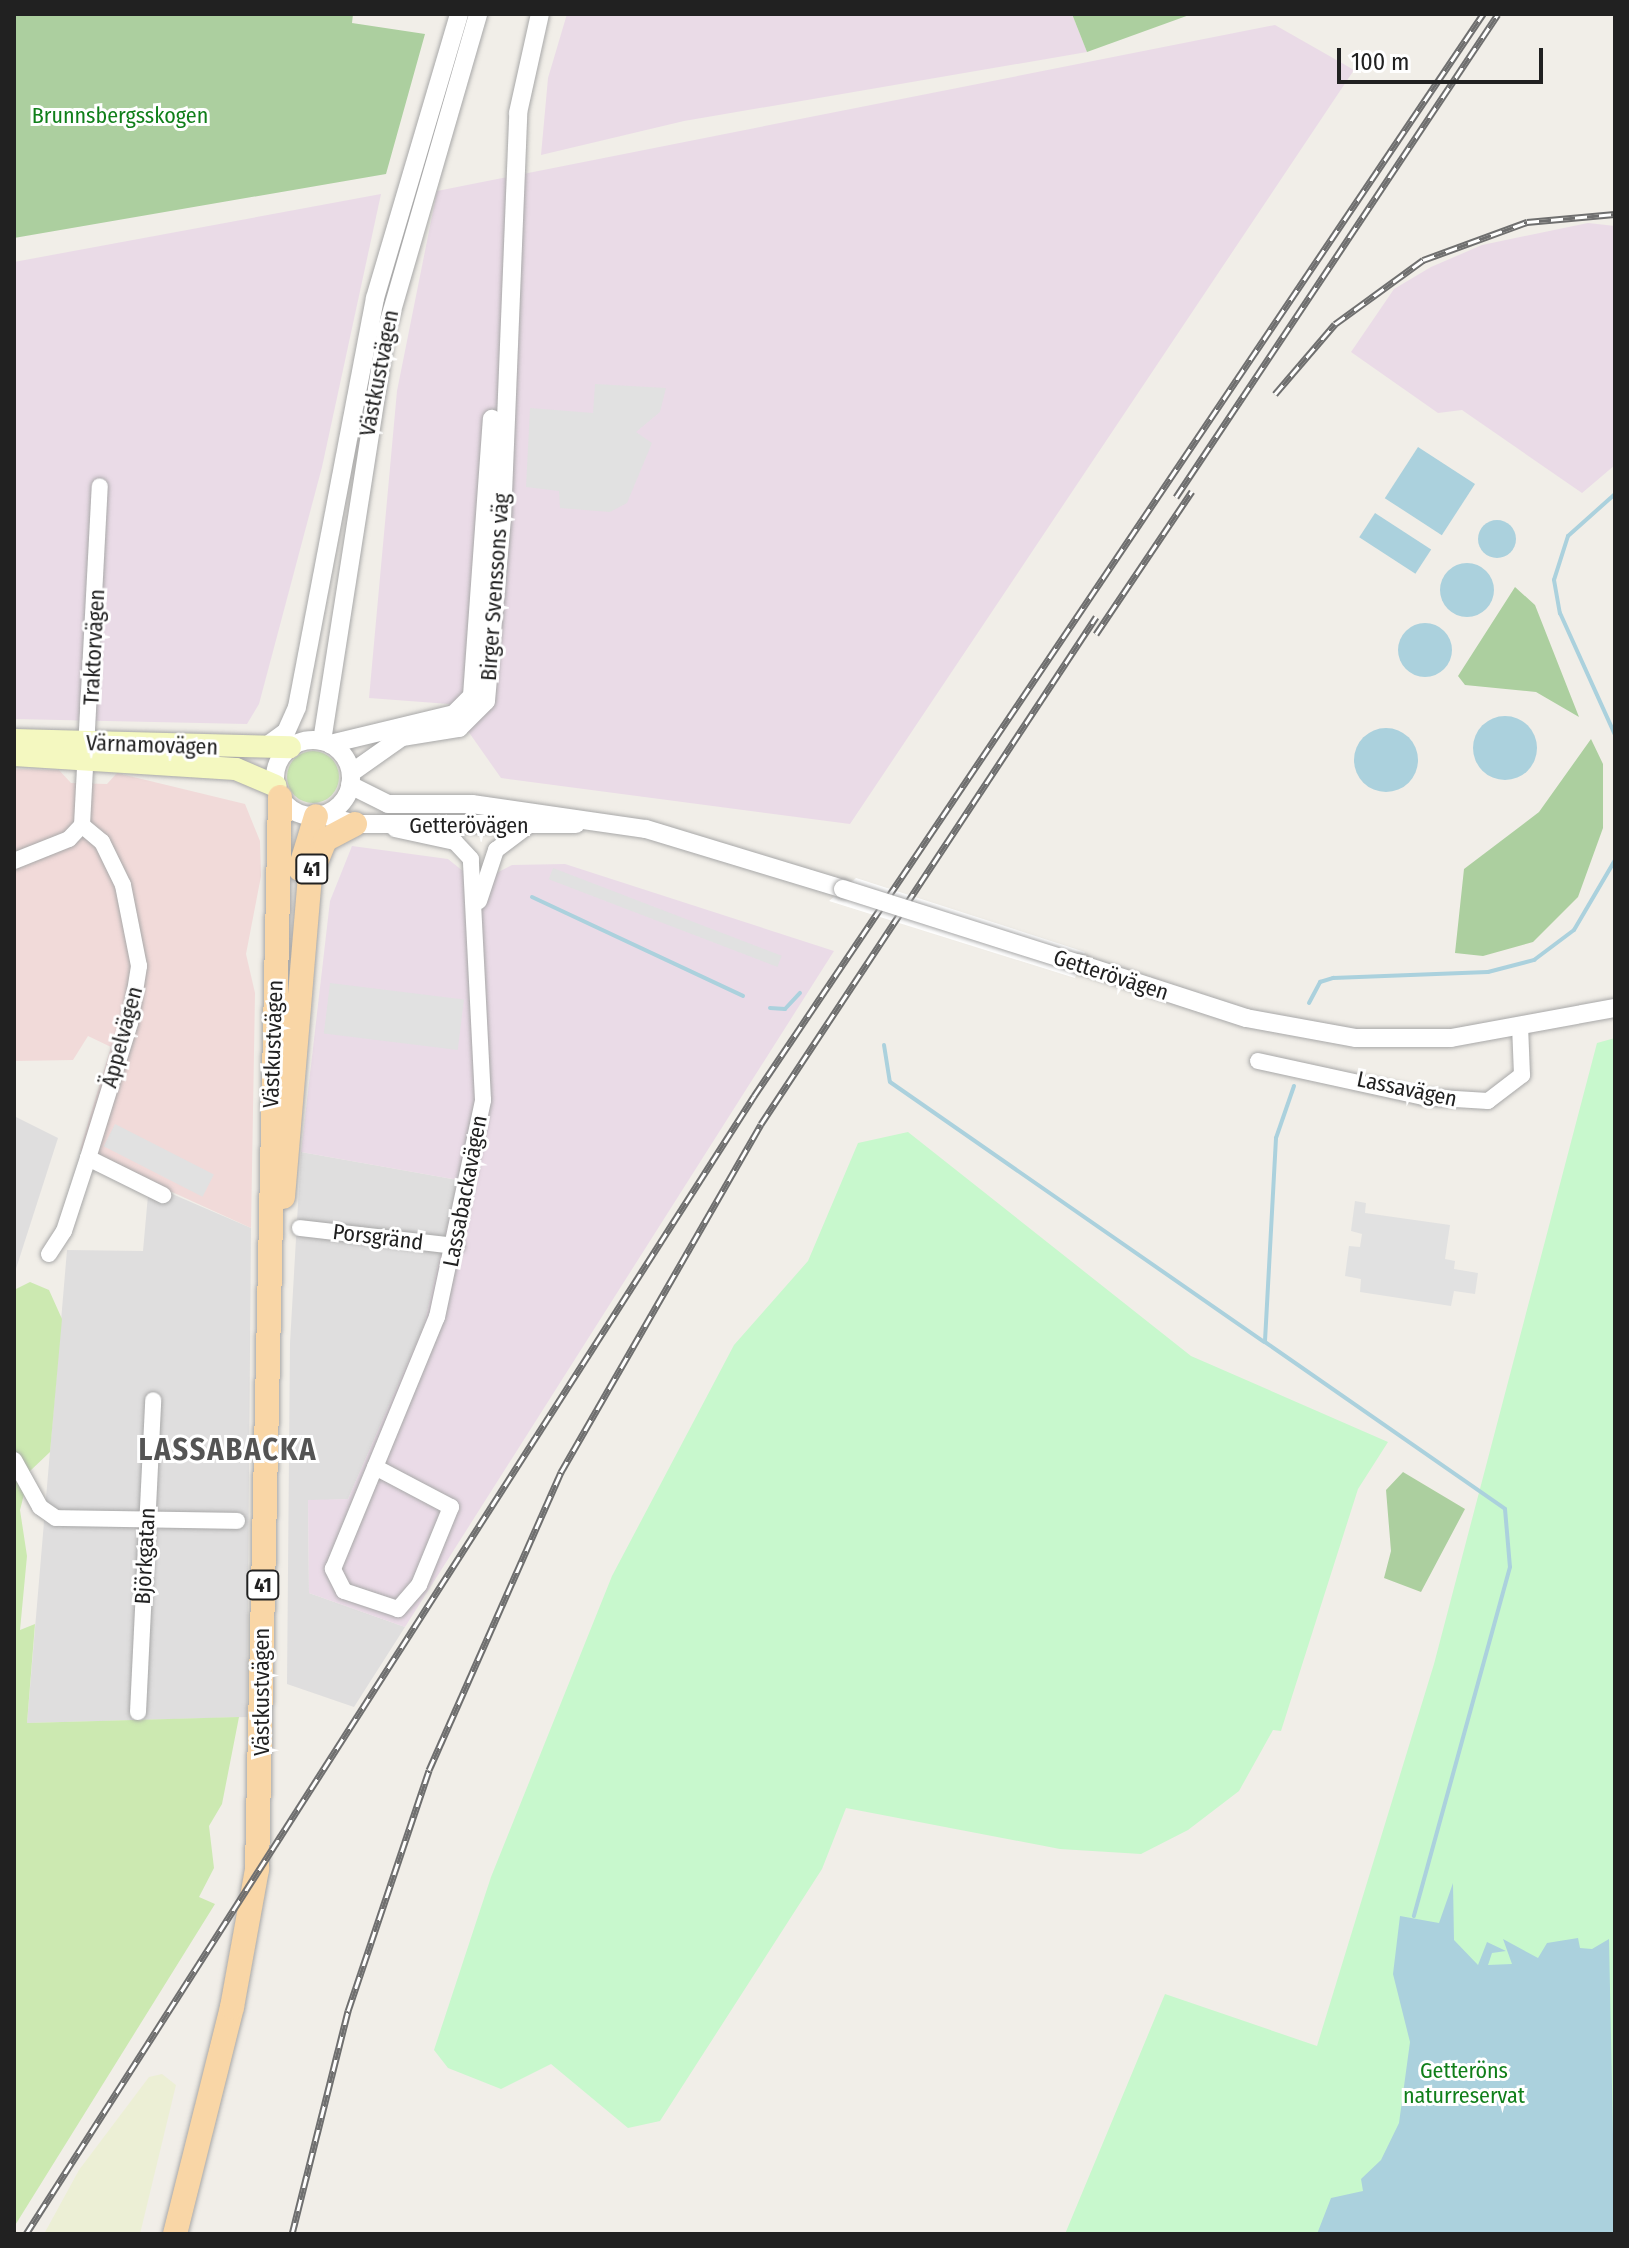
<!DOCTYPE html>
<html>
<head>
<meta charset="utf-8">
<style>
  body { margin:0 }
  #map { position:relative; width:1629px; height:2248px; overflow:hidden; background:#f1eee8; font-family:"Fira Sans Condensed",sans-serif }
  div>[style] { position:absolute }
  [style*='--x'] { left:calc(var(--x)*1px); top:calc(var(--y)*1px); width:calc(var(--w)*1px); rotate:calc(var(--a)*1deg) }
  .residential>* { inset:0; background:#dfdede }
  .commercial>* { inset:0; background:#f1dad9 }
  .industrial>* { inset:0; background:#eadbe7 }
  .farmland>* { inset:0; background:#ecefd5 }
  .grass>* { inset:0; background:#cce9b1 }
  .round { border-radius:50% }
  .forest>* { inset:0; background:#accf9f }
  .park>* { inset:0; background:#c8f8cd }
  .parking>* { inset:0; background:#e1e1e1; transform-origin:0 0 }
  .water>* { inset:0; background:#abd1dd; transform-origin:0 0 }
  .pier>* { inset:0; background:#fff }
  .stream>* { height:4px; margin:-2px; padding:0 2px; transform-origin:2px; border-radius:2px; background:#abd1dd }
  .roads { filter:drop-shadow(0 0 2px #a8a8a8) drop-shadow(0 0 2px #a8a8a8) }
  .minor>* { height:16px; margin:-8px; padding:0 8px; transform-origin:8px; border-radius:8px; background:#fff }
  .tertiary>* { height:18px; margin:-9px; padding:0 9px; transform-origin:9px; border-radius:9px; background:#fff }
  .tertiary>.ring { margin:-9px; padding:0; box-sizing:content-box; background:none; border:18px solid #fff; border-radius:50% }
  .secondary>* { height:22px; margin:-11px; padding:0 11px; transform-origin:11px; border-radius:11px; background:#f4f8c0 }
  .primary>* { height:24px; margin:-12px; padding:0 12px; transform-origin:12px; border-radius:12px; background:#f9d6a6 }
  .rail>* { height:7px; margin-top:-3.5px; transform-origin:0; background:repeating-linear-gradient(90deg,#fff 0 12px,#6f6f6f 0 24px); box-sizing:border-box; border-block:2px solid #6f6f6f }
  .bridges { filter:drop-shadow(0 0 2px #a8a8a8) drop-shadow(0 0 2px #a8a8a8) }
  .tertiary-bridge>* { height:18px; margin:-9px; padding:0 9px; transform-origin:9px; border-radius:9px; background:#fff }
  span { translate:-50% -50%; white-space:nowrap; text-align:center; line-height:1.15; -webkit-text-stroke:6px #fff; paint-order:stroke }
  .shield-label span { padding:2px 6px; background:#fff; border:2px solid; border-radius:6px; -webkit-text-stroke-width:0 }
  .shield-label { font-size:20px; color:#212121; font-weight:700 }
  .park-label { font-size:22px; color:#107f1a }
  .street-label { font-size:22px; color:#212121 }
  .district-label { font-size:30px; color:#545454; font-weight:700; letter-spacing:2px }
  .frame { position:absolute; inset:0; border:16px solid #212121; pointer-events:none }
  .scale { position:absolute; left:1337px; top:48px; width:206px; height:36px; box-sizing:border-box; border:4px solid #212121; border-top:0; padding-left:10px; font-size:24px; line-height:28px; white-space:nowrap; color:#212121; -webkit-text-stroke:6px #fff; paint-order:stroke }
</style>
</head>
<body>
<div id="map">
  <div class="residential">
    <div style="clip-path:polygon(14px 1116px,58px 1138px,14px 1275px)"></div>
    <div style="clip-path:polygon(301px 1152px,458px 1180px,424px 1325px,348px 1499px,308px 1501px,309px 1593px,405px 1627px,354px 1707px,287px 1684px,290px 1343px)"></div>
    <div style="clip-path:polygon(149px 1184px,251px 1228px,247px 1717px,27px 1723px,67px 1250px,143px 1251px)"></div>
  </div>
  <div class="commercial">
    <div style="clip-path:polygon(14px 769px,59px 770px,71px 783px,107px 784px,117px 773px,245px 804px,260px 841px,261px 876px,246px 954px,255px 993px,251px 1228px,80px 1150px,111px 1047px,88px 1036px,73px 1060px,14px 1061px)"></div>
  </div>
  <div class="industrial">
    <div style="clip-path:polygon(567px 14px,1072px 14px,1087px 52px,684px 121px,541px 155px,548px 78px)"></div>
    <div style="clip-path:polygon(1275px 25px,1354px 70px,850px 824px,501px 778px,449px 704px,369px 698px,397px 391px,437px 191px)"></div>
    <div style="clip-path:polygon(381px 194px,322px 467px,259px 704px,247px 724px,14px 719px,14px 262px)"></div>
    <div style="clip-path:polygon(1588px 223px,1615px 226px,1615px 465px,1582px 493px,1462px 410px,1438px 413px,1351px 352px,1394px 289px,1431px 267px,1482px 245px)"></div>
    <div style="clip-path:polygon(352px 846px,448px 859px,464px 872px,489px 877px,512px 865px,565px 864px,834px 951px,405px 1627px,309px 1593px,308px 1500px,348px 1499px,424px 1325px,458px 1180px,301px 1152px,330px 901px)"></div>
  </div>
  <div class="farmland">
    <div style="clip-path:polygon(162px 2074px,176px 2085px,140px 2234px,44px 2234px,79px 2170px,149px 2077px)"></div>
  </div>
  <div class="grass">
    <div class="round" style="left:287px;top:751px;width:52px;height:52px"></div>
    <div style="clip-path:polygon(30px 1282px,49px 1290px,62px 1319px,50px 1452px,30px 1471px,20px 1510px,27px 1556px,20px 1630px,35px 1624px,27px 1723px,239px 1717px,222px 1804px,209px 1826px,214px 1868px,199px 1897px,215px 1904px,14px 2227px,14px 1290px)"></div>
  </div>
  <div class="forest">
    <div style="clip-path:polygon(14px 14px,353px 14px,352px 23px,425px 34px,386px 174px,14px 238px)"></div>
    <div style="clip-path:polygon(1072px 14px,1192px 14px,1087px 52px)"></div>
    <div style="clip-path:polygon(1515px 587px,1535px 605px,1579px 717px,1536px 692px,1465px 685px,1458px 676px)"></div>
    <div style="clip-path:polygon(1591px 739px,1603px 764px,1603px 828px,1578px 897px,1533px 942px,1483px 956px,1455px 953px,1464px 869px,1539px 812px)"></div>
    <div style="clip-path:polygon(1403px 1472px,1465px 1509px,1421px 1592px,1384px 1578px,1391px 1551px,1386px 1490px)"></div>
  </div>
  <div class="park">
    <div style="clip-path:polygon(1615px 1038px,1615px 2234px,1065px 2234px,1165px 1994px,1317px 2046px,1434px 1664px,1597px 1043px)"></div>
    <div style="clip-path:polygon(908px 1132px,1191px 1356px,1388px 1442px,1358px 1489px,1281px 1731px,1273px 1730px,1239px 1791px,1188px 1830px,1141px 1854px,1060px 1849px,846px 1808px,822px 1869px,660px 2121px,628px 2128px,551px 2064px,501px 2089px,448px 2068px,434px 2050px,491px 1877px,612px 1576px,734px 1345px,808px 1261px,858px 1143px)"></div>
  </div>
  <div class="parking">
    <div style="clip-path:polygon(595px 384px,666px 388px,660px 412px,636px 432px,652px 443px,627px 503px,610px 512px,560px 508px,559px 491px,526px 487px,530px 408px,593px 413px)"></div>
    <div style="left:553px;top:868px;width:245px;height:12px;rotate:21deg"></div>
    <div style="left:330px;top:983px;width:135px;height:51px;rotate:7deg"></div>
    <div style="left:115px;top:1124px;width:111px;height:25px;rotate:27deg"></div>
    <div style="clip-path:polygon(1355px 1201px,1366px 1203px,1365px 1213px,1450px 1225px,1445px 1259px,1455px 1261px,1454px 1269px,1478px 1273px,1475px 1294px,1454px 1291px,1451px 1306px,1360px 1292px,1361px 1279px,1345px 1276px,1349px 1246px,1360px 1247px,1362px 1234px,1351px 1231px)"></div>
  </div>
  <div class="water">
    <div style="left:1418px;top:447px;width:68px;height:61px;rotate:33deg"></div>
    <div style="left:1375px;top:513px;width:67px;height:29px;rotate:33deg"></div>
    <div class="round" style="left:1478px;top:520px;width:38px;height:38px"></div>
    <div class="round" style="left:1440px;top:563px;width:54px;height:54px"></div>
    <div class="round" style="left:1398px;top:623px;width:54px;height:54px"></div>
    <div class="round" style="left:1473px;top:716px;width:64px;height:64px"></div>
    <div class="round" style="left:1354px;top:728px;width:64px;height:64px"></div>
    <div style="clip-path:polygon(1453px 1883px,1454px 1940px,1478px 1965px,1487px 1942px,1506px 1951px,1492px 1953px,1488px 1965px,1512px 1964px,1503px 1939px,1538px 1958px,1547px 1943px,1578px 1938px,1580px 1948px,1592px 1949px,1609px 1939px,1615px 2234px,1317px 2234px,1331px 2198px,1363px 2191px,1361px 2179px,1381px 2160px,1399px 2123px,1410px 2042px,1393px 1974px,1400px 1916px,1439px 1923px)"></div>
  </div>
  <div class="pier">
    <div style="clip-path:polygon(856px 878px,1085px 952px,1075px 978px,829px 901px)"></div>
  </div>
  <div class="stream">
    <div style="--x:1615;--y:494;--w:63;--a:138.2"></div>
    <div style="--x:1568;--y:536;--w:46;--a:107.7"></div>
    <div style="--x:1554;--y:580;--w:34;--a:80"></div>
    <div style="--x:1560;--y:613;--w:134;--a:65.7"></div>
    <div style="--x:532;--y:897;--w:233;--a:25.1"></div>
    <div style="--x:1309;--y:1003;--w:24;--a:-62"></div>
    <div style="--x:1320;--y:982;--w:14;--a:-17"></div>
    <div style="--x:1333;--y:978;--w:155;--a:-2.2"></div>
    <div style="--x:1488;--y:972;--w:48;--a:-14.6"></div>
    <div style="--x:1534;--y:960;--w:50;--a:-36.9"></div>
    <div style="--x:1574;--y:930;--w:81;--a:-59.6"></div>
    <div style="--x:770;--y:1008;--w:15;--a:4"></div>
    <div style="--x:785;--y:1009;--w:22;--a:-47"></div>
    <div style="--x:884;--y:1045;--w:37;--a:81"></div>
    <div style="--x:890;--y:1082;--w:455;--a:34.8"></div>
    <div style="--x:1294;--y:1086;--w:55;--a:109.1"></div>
    <div style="--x:1276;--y:1138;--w:204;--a:93.1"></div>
    <div style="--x:1265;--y:1342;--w:292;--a:34.8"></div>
    <div style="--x:1505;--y:1509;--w:58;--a:85.1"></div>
    <div style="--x:1510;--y:1567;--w:362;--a:105.4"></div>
  </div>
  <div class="roads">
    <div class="minor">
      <div style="--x:14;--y:861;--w:59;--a:-21.8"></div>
      <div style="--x:69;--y:839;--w:19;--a:-47"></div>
      <div style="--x:82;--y:825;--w:339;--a:-87"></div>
      <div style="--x:479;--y:901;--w:54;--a:-71.6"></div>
      <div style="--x:496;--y:850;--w:39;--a:-37"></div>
      <div style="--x:1258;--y:1061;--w:169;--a:12.3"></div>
      <div style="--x:1423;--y:1097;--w:65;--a:3.5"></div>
      <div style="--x:1488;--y:1101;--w:43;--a:-37.4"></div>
      <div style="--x:1522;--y:1075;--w:50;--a:-92.3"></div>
      <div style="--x:88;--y:1158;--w:84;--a:26.3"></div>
      <div style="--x:300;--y:1228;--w:157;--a:6.6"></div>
      <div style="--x:49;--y:1254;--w:27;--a:-57"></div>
      <div style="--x:64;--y:1231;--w:77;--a:-71.8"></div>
      <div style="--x:88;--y:1158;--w:141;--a:-72.7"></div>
      <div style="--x:130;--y:1023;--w:58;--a:-81"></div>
      <div style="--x:139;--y:966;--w:83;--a:-101.2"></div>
      <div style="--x:123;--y:885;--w:48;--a:-116"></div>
      <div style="--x:102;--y:842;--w:26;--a:-140"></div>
      <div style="--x:14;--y:1460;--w:54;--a:61"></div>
      <div style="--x:40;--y:1507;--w:19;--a:35"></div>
      <div style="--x:56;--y:1518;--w:181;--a:0.9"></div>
      <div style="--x:375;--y:1467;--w:86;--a:27.8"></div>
      <div style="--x:451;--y:1507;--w:84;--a:112.3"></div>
      <div style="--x:419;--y:1585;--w:32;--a:131"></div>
      <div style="--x:398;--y:1609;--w:57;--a:-161.6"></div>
      <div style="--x:344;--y:1591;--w:25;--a:-117"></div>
      <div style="--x:333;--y:1569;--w:273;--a:-67.6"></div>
      <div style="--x:437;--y:1317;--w:222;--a:-78"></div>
      <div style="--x:483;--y:1100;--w:241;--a:-92.9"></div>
      <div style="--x:471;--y:859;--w:23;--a:-133"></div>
      <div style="--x:455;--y:842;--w:61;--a:-167.8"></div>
      <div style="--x:138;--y:1712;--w:312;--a:-87.2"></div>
    </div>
    <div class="tertiary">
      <div class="ring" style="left:275px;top:740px;width:58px;height:58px"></div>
      <div style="--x:322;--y:741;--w:418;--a:-81.1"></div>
      <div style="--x:387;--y:328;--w:327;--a:-73.8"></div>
      <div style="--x:330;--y:744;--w:128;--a:-13.6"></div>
      <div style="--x:454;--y:714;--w:25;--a:-45"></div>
      <div style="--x:472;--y:696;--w:278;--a:-85.9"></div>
      <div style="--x:265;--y:747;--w:26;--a:-36"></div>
      <div style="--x:286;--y:732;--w:27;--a:-66"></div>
      <div style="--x:297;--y:707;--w:416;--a:-79.2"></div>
      <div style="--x:375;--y:298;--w:296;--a:-73.5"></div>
      <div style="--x:351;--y:773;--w:62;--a:-35.2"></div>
      <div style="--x:402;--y:737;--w:58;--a:-9"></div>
      <div style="--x:459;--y:728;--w:38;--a:-45"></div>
      <div style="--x:486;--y:701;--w:183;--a:-85"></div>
      <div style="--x:502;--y:519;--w:406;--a:-87.7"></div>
      <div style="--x:518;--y:113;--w:101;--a:-77.5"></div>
      <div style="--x:350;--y:785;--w:42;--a:26.6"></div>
      <div style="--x:388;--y:804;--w:84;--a:0"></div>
      <div style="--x:472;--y:804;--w:176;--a:8.2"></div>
      <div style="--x:646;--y:829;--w:206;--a:16.9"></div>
      <div style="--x:322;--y:815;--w:34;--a:15"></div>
      <div style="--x:355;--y:824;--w:221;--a:0"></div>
      <div style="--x:1080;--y:964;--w:175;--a:18"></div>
      <div style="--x:1246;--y:1018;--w:112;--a:10.3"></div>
      <div style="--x:1356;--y:1038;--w:95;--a:0"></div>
      <div style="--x:1451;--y:1038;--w:167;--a:-10.4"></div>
    </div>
    <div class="secondary">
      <div style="--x:14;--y:740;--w:276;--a:1.5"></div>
      <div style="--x:14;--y:755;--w:222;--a:3.6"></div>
      <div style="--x:236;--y:769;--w:43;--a:23"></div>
    </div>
    <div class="primary">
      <div style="--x:300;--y:869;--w:55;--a:-73.2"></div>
      <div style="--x:283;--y:1197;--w:321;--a:-85.2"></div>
      <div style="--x:310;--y:877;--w:40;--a:-68"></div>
      <div style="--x:325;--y:840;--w:34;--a:-28"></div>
      <div style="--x:175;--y:2234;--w:234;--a:-75.9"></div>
      <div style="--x:232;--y:2007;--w:140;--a:-79.7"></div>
      <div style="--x:257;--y:1869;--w:1072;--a:-88.77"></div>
    </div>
  </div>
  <div class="rail">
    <div style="--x:1275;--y:394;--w:92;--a:-49.4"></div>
    <div style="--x:1335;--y:324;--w:109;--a:-36"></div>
    <div style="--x:1423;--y:260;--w:111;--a:-20.1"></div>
    <div style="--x:1527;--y:222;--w:88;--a:-5.2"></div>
    <div style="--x:1176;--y:497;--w:580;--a:-56.31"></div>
    <div style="--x:1096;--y:634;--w:172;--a:-56.1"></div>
    <div style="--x:26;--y:2234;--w:1351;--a:-57.39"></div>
    <div style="--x:754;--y:1096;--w:1305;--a:-56.03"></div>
    <div style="--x:292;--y:2234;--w:230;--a:-75.9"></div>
    <div style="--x:348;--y:2011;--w:254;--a:-71.4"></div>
    <div style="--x:429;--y:1770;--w:326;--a:-66.1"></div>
    <div style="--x:561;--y:1472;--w:401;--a:-60.1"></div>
    <div style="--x:761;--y:1124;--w:608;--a:-56.55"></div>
  </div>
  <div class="bridges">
    <div class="tertiary-bridge">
      <div style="--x:843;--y:889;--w:249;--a:17.6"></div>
    </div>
  </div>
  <div class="shield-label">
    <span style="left:312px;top:869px">41</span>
    <span style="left:263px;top:1585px">41</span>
  </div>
  <div class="park-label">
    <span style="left:120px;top:116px">Brunnsbergsskogen</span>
    <span style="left:1464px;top:2083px">Getteröns<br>naturreservat</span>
  </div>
  <div class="street-label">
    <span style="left:379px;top:373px;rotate:-79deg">Västkustvägen</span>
    <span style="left:495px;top:587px;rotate:-86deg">Birger Svenssons väg</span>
    <span style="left:94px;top:647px;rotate:-87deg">Traktorvägen</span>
    <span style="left:152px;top:745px;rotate:2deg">Värnamovägen</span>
    <span style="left:469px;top:826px">Getterövägen</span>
    <span style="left:1111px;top:975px;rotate:18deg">Getterövägen</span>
    <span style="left:122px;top:1037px;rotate:-75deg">Äppelvägen</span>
    <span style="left:273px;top:1044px;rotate:-88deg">Västkustvägen</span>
    <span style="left:1407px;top:1089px;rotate:12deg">Lassavägen</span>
    <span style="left:465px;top:1191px;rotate:-79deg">Lassabackavägen</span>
    <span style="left:378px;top:1237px;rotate:7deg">Porsgränd</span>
    <span style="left:145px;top:1556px;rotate:-87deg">Björkgatan</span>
    <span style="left:262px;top:1692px;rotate:-90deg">Västkustvägen</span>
  </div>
  <div class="district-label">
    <span style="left:228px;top:1450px">LASSABACKA</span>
  </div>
  <div class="frame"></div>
  <div class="scale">100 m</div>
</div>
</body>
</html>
